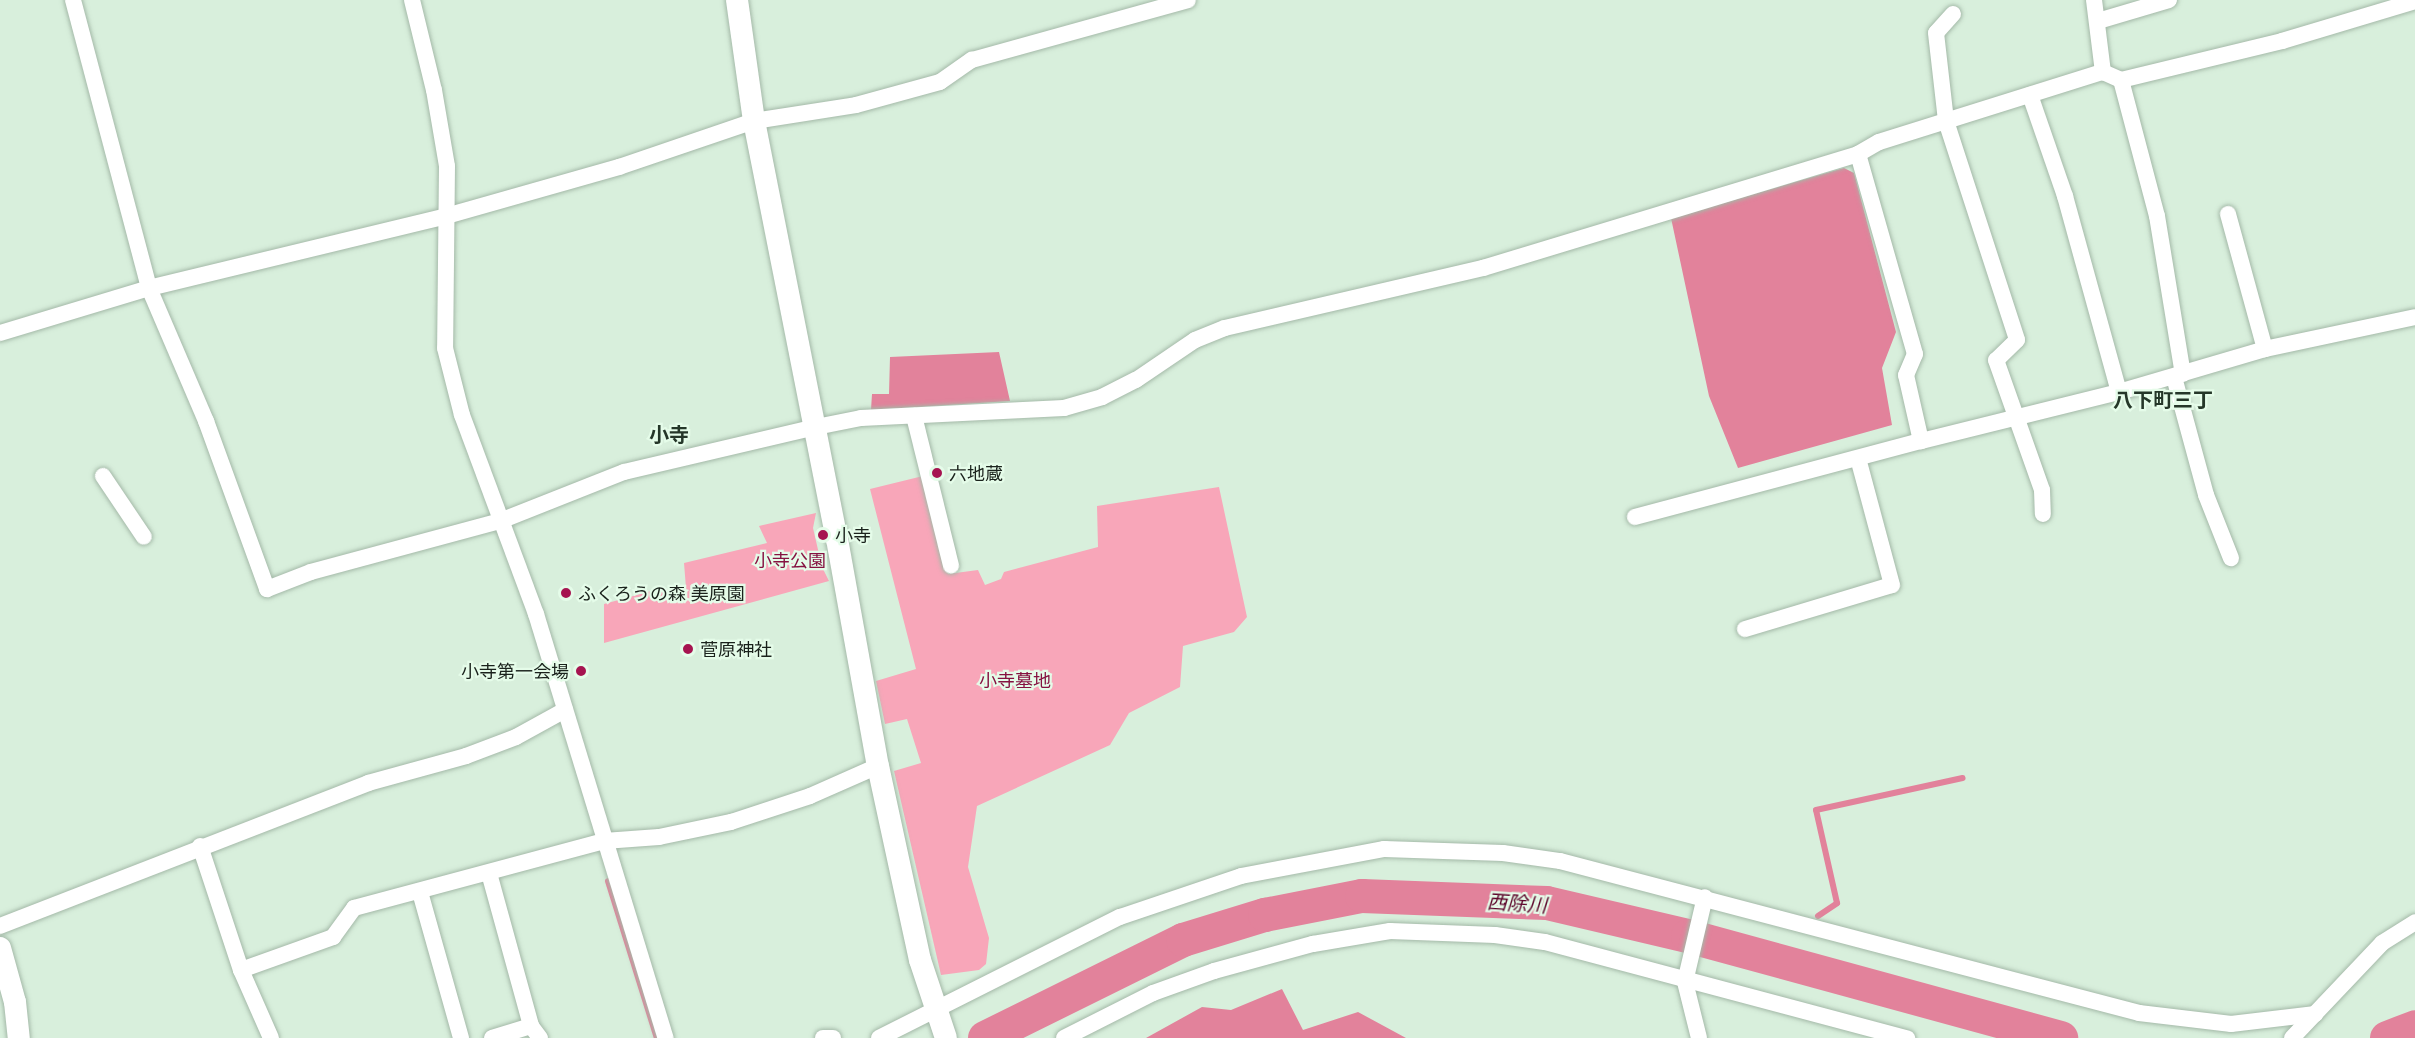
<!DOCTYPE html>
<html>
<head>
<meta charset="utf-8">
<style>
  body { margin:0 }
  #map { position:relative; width:2415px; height:1038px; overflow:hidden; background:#d8efdc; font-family:"Noto Sans","Noto Sans JP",sans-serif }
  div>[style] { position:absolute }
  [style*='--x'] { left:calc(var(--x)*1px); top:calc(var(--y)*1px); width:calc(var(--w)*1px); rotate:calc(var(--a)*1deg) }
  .green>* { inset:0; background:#f8a6b9 }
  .water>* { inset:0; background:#e2829b }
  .stream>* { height:6px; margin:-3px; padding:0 3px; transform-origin:3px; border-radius:3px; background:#e2829b }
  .river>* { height:34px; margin:-17px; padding:0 17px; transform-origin:17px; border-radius:17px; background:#e2829b }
  .roads { filter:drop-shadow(0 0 2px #a4b9a8) drop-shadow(0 0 2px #a4b9a8) }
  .street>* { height:16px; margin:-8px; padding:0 8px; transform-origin:8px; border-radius:8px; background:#fff }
  .secondary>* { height:22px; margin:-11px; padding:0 11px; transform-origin:11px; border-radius:11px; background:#fff }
  .dots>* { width:16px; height:16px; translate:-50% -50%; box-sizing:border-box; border:3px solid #e5fce9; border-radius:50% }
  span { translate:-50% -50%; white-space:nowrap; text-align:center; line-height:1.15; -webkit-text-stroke:4.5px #e5fce9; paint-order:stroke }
  .poi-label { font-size:18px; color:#1a221c }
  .left { translate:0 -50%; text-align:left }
  .right { translate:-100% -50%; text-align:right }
  .park-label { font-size:18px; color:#861241 }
  .neighbourhood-label { font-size:20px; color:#253729; font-weight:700 }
  .water-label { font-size:20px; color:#5a0027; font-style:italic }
</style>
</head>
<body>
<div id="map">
  <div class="green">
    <div style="clip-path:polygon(923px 476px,948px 574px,978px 570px,985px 585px,1001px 579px,1004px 572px,1098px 547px,1097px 506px,1219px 487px,1247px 617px,1234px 632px,1183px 646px,1180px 687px,1129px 713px,1110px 745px,977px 806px,968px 867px,989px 938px,986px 964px,979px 970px,941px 975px,894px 771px,921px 763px,907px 719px,885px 724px,876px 681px,916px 669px,870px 489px)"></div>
    <div style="clip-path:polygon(816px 513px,813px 528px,822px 567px,829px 581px,604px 643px,604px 604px,655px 590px,686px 588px,684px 563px,767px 543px,759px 526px)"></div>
  </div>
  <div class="water">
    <div style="clip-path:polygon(1844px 168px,1854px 173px,1896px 332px,1882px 368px,1892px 425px,1738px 468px,1709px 396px,1671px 218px)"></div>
    <div style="clip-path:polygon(999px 352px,1010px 401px,871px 410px,872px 394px,889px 394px,890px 357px)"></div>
    <div style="clip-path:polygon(1282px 989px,1303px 1030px,1358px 1012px,1406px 1038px,1146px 1038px,1202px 1007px,1231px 1010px)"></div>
  </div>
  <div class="stream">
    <div style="--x:608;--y:881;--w:164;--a:72.7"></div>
    <div style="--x:1818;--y:916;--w:23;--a:-34"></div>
    <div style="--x:1837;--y:903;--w:95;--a:-102.7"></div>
    <div style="--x:1816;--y:810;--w:150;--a:-12.3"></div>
  </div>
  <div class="river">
    <div style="--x:985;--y:1038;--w:221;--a:-26.3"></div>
    <div style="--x:1183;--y:940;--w:86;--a:-17"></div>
    <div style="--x:1265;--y:915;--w:99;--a:-11.1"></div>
    <div style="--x:1362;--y:896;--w:185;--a:2.2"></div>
    <div style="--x:1547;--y:903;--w:145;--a:13.2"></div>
    <div style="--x:1688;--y:936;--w:387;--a:15.3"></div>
    <div style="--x:2387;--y:1038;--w:30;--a:-21"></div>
  </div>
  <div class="roads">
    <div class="street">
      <div style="--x:73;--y:0;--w:298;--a:75.2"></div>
      <div style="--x:149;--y:288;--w:145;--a:66.8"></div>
      <div style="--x:206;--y:421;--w:179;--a:70"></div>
      <div style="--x:267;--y:589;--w:47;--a:-21.1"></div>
      <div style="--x:311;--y:572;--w:196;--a:-15.1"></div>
      <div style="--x:500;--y:521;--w:133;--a:-21.6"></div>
      <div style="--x:624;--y:472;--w:197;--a:-13.2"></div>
      <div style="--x:816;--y:427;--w:46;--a:-11.3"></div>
      <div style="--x:861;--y:418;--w:203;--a:-2.8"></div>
      <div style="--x:1064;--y:408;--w:40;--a:-16"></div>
      <div style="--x:1102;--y:397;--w:38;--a:-27"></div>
      <div style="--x:1136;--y:380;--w:71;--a:-34.1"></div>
      <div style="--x:1195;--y:340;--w:32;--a:-22"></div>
      <div style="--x:1225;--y:328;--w:265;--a:-13.1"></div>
      <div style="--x:1483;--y:268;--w:392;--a:-16.9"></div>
      <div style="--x:1858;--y:154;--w:24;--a:-30"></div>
      <div style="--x:1879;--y:142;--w:235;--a:-17.4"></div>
      <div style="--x:2103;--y:72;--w:20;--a:24"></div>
      <div style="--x:2121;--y:80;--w:166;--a:-13.6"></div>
      <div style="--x:2282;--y:41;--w:139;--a:-16.7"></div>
      <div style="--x:412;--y:0;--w:93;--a:76.3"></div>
      <div style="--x:434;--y:90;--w:77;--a:80.3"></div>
      <div style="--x:447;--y:166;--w:182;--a:90.6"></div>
      <div style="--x:445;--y:348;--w:69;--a:75.8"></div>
      <div style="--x:462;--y:415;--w:212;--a:69.6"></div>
      <div style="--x:536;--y:614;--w:443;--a:73"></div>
      <div style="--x:2094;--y:0;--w:73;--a:82.9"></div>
      <div style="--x:1953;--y:14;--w:25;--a:132"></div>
      <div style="--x:1936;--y:33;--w:89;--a:83.5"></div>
      <div style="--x:1946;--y:121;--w:230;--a:72"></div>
      <div style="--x:2017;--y:340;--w:29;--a:136"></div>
      <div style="--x:1996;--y:360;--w:138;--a:70.5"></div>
      <div style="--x:2042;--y:490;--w:24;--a:88"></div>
      <div style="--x:2098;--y:21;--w:74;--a:-16.5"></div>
      <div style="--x:2121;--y:80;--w:141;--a:75.2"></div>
      <div style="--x:2157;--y:216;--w:160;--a:80.7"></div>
      <div style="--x:2030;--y:95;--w:107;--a:70.9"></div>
      <div style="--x:2065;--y:196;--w:203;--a:74.6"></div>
      <div style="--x:1858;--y:154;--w:208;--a:74.1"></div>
      <div style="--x:1915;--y:354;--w:23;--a:113"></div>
      <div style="--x:1906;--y:375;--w:68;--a:77.2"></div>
      <div style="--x:1921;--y:441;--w:204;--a:-13.9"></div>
      <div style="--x:2119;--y:392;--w:152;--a:-16.4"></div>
      <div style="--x:2265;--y:349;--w:153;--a:-12"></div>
      <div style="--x:2228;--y:214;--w:140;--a:74.7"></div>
      <div style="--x:0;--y:333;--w:156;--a:-16.8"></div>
      <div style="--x:149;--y:288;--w:306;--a:-13.6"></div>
      <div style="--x:446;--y:216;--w:180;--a:-15.8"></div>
      <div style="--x:619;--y:167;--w:143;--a:-18.8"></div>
      <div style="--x:754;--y:121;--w:103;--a:-8.9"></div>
      <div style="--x:856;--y:105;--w:87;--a:-15.3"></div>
      <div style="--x:940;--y:82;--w:39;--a:-35"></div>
      <div style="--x:972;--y:60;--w:224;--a:-15.5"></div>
      <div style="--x:2174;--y:377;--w:122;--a:74.8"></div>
      <div style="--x:2206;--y:495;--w:68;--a:68.4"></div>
      <div style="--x:914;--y:416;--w:154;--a:76.1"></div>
      <div style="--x:103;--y:476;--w:73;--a:56.1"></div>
      <div style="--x:1635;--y:517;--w:296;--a:-14.9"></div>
      <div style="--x:1745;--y:629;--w:153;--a:-16.7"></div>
      <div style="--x:1892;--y:585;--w:131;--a:-105"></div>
      <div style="--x:200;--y:846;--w:131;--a:71.7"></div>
      <div style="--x:241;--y:970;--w:74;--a:66.2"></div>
      <div style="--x:489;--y:873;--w:159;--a:74.6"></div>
      <div style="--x:531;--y:1026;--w:15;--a:53"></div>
      <div style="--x:420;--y:892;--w:152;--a:74.3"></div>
      <div style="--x:0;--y:926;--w:395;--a:-21.2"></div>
      <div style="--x:368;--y:783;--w:102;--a:-15.4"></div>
      <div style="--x:466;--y:756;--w:53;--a:-20.8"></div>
      <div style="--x:516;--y:737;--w:56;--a:-28.9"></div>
      <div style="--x:241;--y:970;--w:98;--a:-19.7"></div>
      <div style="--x:333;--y:937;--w:36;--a:-54"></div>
      <div style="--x:354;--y:908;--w:259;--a:-15"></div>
      <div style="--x:604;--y:841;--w:55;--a:-4.2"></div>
      <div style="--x:659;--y:837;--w:74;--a:-11.8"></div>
      <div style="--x:731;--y:822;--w:83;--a:-18.2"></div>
      <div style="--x:810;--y:796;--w:74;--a:-23.8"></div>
      <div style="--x:492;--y:1038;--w:41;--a:-17.1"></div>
      <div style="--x:823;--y:1038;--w:10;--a:0"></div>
      <div style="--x:879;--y:1038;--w:270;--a:-26.7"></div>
      <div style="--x:1120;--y:917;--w:128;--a:-18.7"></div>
      <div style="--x:1241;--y:876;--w:146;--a:-10.7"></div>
      <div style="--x:1384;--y:849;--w:119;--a:1.9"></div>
      <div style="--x:1503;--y:853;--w:58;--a:8"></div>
      <div style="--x:1560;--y:861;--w:599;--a:14.71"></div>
      <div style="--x:2139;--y:1013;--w:93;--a:6.8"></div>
      <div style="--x:2231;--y:1024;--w:85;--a:-6.8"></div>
      <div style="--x:1064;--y:1038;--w:100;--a:-26.8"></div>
      <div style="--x:1153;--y:993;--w:65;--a:-19.8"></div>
      <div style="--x:1214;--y:971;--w:103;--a:-15.3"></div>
      <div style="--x:1313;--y:944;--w:78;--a:-9.6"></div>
      <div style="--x:1390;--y:931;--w:105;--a:2.2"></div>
      <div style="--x:1495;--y:935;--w:50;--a:8"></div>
      <div style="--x:1545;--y:942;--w:375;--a:14.9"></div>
      <div style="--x:1699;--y:1038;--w:58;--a:-104"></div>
      <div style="--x:1685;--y:982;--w:87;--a:-76.8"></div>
      <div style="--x:2292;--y:1038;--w:131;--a:-46.5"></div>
      <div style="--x:2382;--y:943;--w:39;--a:-32"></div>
    </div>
    <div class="secondary">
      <div style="--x:737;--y:0;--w:122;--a:82"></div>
      <div style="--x:754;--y:121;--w:426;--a:78.8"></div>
      <div style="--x:837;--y:539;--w:231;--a:79.8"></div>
      <div style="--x:878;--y:766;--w:198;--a:77.8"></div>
      <div style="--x:920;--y:960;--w:82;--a:71.6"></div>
      <div style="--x:0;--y:948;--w:56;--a:74.5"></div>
      <div style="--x:15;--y:1002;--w:36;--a:84"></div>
    </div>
  </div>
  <div class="dots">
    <div style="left:937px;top:473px;background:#a61450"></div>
    <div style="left:823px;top:535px;background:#a61450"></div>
    <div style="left:566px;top:593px;background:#a61450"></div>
    <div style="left:688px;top:649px;background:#a61450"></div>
    <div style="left:581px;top:671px;background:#a61450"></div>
  </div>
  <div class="poi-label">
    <span class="left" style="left:949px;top:473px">六地蔵</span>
    <span class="left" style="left:835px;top:535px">小寺</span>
    <span class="left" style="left:578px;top:593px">ふくろうの森 美原園</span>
    <span class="left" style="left:700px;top:649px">菅原神社</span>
    <span class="right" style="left:569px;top:671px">小寺第一会場</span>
  </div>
  <div class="park-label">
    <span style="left:790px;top:560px">小寺公園</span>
    <span style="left:1015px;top:680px">小寺墓地</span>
  </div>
  <div class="neighbourhood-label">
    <span style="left:2163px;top:399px">八下町三丁</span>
    <span style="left:669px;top:434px">小寺</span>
  </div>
  <div class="water-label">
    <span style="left:1517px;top:903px;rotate:4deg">西除川</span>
  </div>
</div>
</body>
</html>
